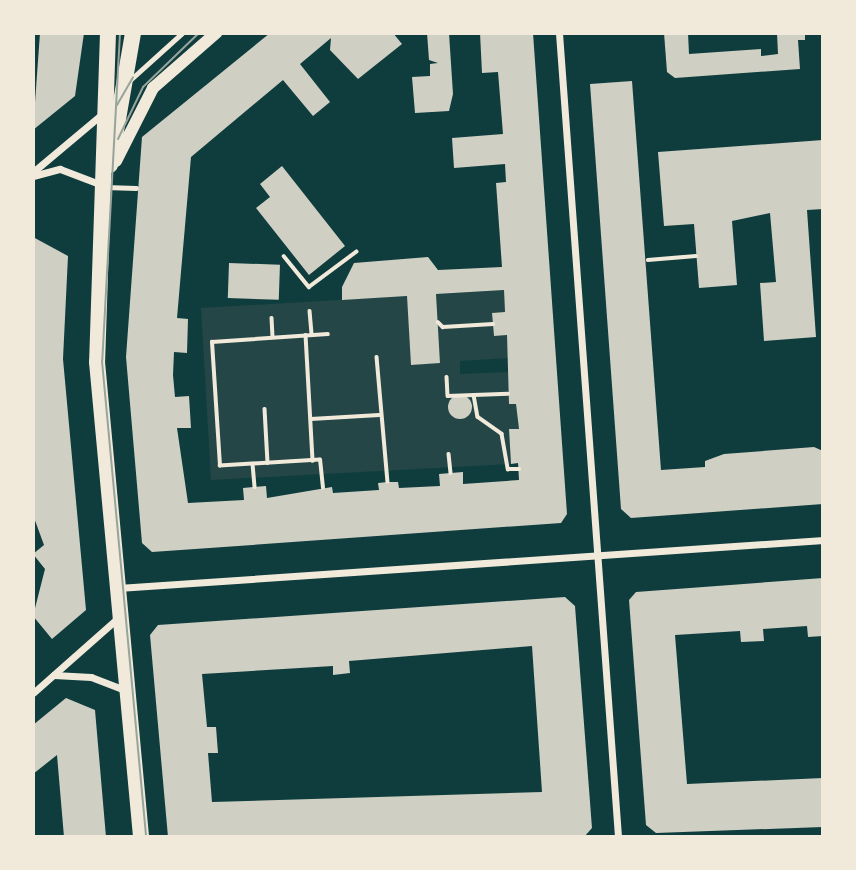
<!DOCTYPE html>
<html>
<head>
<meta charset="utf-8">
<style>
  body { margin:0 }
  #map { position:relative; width:856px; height:870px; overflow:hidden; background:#0f3d3e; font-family:Literata,serif }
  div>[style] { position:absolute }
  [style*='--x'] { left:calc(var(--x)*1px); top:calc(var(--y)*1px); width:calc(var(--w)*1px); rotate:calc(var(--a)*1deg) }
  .green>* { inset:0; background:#244646 }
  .building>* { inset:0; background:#cfcfc3; transform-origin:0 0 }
  .round { border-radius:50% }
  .path>* { height:3.5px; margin:-1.75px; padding:0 1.75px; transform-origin:1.75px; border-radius:1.75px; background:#f1e9da }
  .service>* { height:5px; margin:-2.5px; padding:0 2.5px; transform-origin:2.5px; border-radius:2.5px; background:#f1e9da }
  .minor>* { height:7px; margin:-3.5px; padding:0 3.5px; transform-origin:3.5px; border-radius:3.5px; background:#f1e9da }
  .tertiary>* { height:12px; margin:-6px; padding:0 6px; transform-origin:6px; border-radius:6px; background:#f1e9da }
  .primary>* { height:16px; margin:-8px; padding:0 8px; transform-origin:8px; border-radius:8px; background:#f1e9da }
  .tram>* { height:2px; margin:-1px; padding:0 1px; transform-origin:1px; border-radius:1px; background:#97a49c }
  span { translate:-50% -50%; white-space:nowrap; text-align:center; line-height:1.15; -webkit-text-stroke:5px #f1e9da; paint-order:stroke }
  .frame { position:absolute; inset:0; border:35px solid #f1e9da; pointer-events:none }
</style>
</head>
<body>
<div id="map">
  <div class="green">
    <div style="clip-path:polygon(504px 290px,505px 312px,492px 314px,494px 336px,507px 335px,509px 358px,460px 361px,460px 374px,510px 372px,509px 404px,516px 404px,519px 429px,509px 429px,511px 464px,211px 480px,201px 308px,407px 296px,412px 365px,440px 362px,436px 294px)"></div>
  </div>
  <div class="building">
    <div style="clip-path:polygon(40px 33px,84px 33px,75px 96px,33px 130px)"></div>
    <div style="clip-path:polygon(270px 33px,393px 33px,402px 44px,358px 79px,330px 50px,331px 38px,300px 64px,330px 102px,313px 116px,283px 80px,191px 157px,177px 318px,188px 319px,187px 353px,174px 352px,173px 375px,175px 397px,189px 396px,191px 428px,177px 428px,188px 503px,244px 500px,243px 488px,266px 486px,267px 498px,332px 487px,333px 493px,379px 490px,378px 483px,388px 482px,398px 482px,399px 488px,440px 486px,439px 474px,463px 472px,463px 484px,519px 480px,518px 463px,511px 464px,509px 429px,519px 429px,516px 404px,509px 404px,507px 335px,494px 336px,492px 313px,505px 312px,504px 290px,436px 294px,440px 363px,411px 365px,407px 296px,342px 300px,342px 287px,354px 263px,428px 257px,438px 270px,502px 267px,496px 183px,506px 182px,505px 164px,454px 168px,452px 138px,503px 134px,498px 72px,482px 73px,480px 33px,533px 33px,567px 514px,561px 523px,152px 552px,142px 543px,126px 357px,142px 137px)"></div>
    <div style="clip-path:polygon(427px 33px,449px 33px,453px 94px,449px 111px,415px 113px,412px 77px,430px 76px,430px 64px,438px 63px,429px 60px)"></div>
    <div style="clip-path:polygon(664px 33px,688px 33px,689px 54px,761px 49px,761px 56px,778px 54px,777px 33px,805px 33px,805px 40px,798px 40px,800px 69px,675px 78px,667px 72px)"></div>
    <div style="clip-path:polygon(632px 81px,661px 470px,705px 467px,705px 461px,724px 454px,814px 447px,823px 451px,823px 504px,631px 518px,621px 509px,590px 84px)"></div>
    <div style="clip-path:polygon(823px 140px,823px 209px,807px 210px,816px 337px,764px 341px,760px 283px,776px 282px,770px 213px,732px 221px,737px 285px,699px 288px,694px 224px,664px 226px,658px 152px)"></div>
    <div style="clip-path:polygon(282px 166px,345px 246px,309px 275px,256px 208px,270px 197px,260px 184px)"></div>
    <div style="clip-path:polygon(33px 237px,68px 256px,63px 359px,86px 610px,52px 639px,33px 616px,45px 569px,33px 554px,44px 545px,33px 515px)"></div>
    <div style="left:229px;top:263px;width:51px;height:35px;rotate:2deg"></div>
    <div class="round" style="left:448px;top:395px;width:24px;height:24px"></div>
    <div style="clip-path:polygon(823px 578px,823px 636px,808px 637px,807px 626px,763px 629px,764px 641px,741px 642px,740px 631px,675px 635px,687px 784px,823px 778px,823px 827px,656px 833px,646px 825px,629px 600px,636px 592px)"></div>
    <div style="clip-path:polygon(evenodd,565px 597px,575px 606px,592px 828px,584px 837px,168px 837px,150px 635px,158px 625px,565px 597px,532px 646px,542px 792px,212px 802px,208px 753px,218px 753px,216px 727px,207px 727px,202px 674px,333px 666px,333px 675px,350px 673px,349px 661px,532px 646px)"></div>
    <div style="clip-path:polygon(66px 698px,95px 710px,106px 837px,64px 837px,57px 755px,33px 774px,33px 725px)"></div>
  </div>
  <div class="path">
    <div style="--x:284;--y:256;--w:40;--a:51"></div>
    <div style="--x:309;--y:287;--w:59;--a:-36.7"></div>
    <div style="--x:648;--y:260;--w:48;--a:-4.8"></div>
    <div style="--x:310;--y:311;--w:24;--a:85"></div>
    <div style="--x:272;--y:318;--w:19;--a:87"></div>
    <div style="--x:438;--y:322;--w:7;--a:45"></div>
    <div style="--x:443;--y:327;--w:50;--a:-3.4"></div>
    <div style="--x:306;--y:335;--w:126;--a:86.8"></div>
    <div style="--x:377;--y:357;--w:125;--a:85"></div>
    <div style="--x:447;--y:377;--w:19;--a:87"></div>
    <div style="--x:448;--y:396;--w:26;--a:-2"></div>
    <div style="--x:474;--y:395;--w:22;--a:80"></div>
    <div style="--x:478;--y:417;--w:29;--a:35"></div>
    <div style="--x:502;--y:434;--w:36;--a:80"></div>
    <div style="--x:508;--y:469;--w:11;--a:0"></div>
    <div style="--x:474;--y:395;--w:34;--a:-2"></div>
    <div style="--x:265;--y:409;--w:54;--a:86.8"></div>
    <div style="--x:311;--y:419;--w:68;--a:-3.4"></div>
    <div style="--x:449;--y:454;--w:19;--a:84"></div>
    <div style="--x:253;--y:464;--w:23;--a:85"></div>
    <div style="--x:323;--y:488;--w:28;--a:-96"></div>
    <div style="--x:320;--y:460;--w:100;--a:176.6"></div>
    <div style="--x:220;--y:466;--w:124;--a:-93.7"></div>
    <div style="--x:212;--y:342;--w:116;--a:-3.9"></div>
  </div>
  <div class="service">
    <div style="--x:130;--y:80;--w:70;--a:-42.1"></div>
    <div style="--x:105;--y:187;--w:31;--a:2"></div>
  </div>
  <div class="minor">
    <div style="--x:559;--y:33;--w:806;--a:85.8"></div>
    <div style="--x:33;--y:172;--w:90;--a:-40"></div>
    <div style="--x:33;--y:176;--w:28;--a:-15"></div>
    <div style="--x:60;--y:169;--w:45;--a:20.9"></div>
    <div style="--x:118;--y:588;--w:707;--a:-3.89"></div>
    <div style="--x:54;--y:675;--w:37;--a:3"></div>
    <div style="--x:91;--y:677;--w:39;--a:21"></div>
    <div style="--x:33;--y:693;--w:115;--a:-41.5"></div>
  </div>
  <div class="tertiary">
    <div style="--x:116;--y:161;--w:82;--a:-63.1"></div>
    <div style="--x:153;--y:88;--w:84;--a:-41.1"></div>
  </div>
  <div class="primary">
    <div style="--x:108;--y:33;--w:329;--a:91.9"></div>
    <div style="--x:97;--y:362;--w:477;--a:84.7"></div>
    <div style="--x:110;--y:165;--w:134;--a:-80.1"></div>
  </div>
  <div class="tram">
    <div style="--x:120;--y:33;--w:328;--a:93.1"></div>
    <div style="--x:102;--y:361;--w:478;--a:84.7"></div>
    <div style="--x:117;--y:105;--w:32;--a:-60"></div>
    <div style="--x:118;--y:139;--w:58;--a:-64.3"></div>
    <div style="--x:143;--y:87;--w:78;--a:-44"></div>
  </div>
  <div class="frame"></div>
</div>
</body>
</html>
